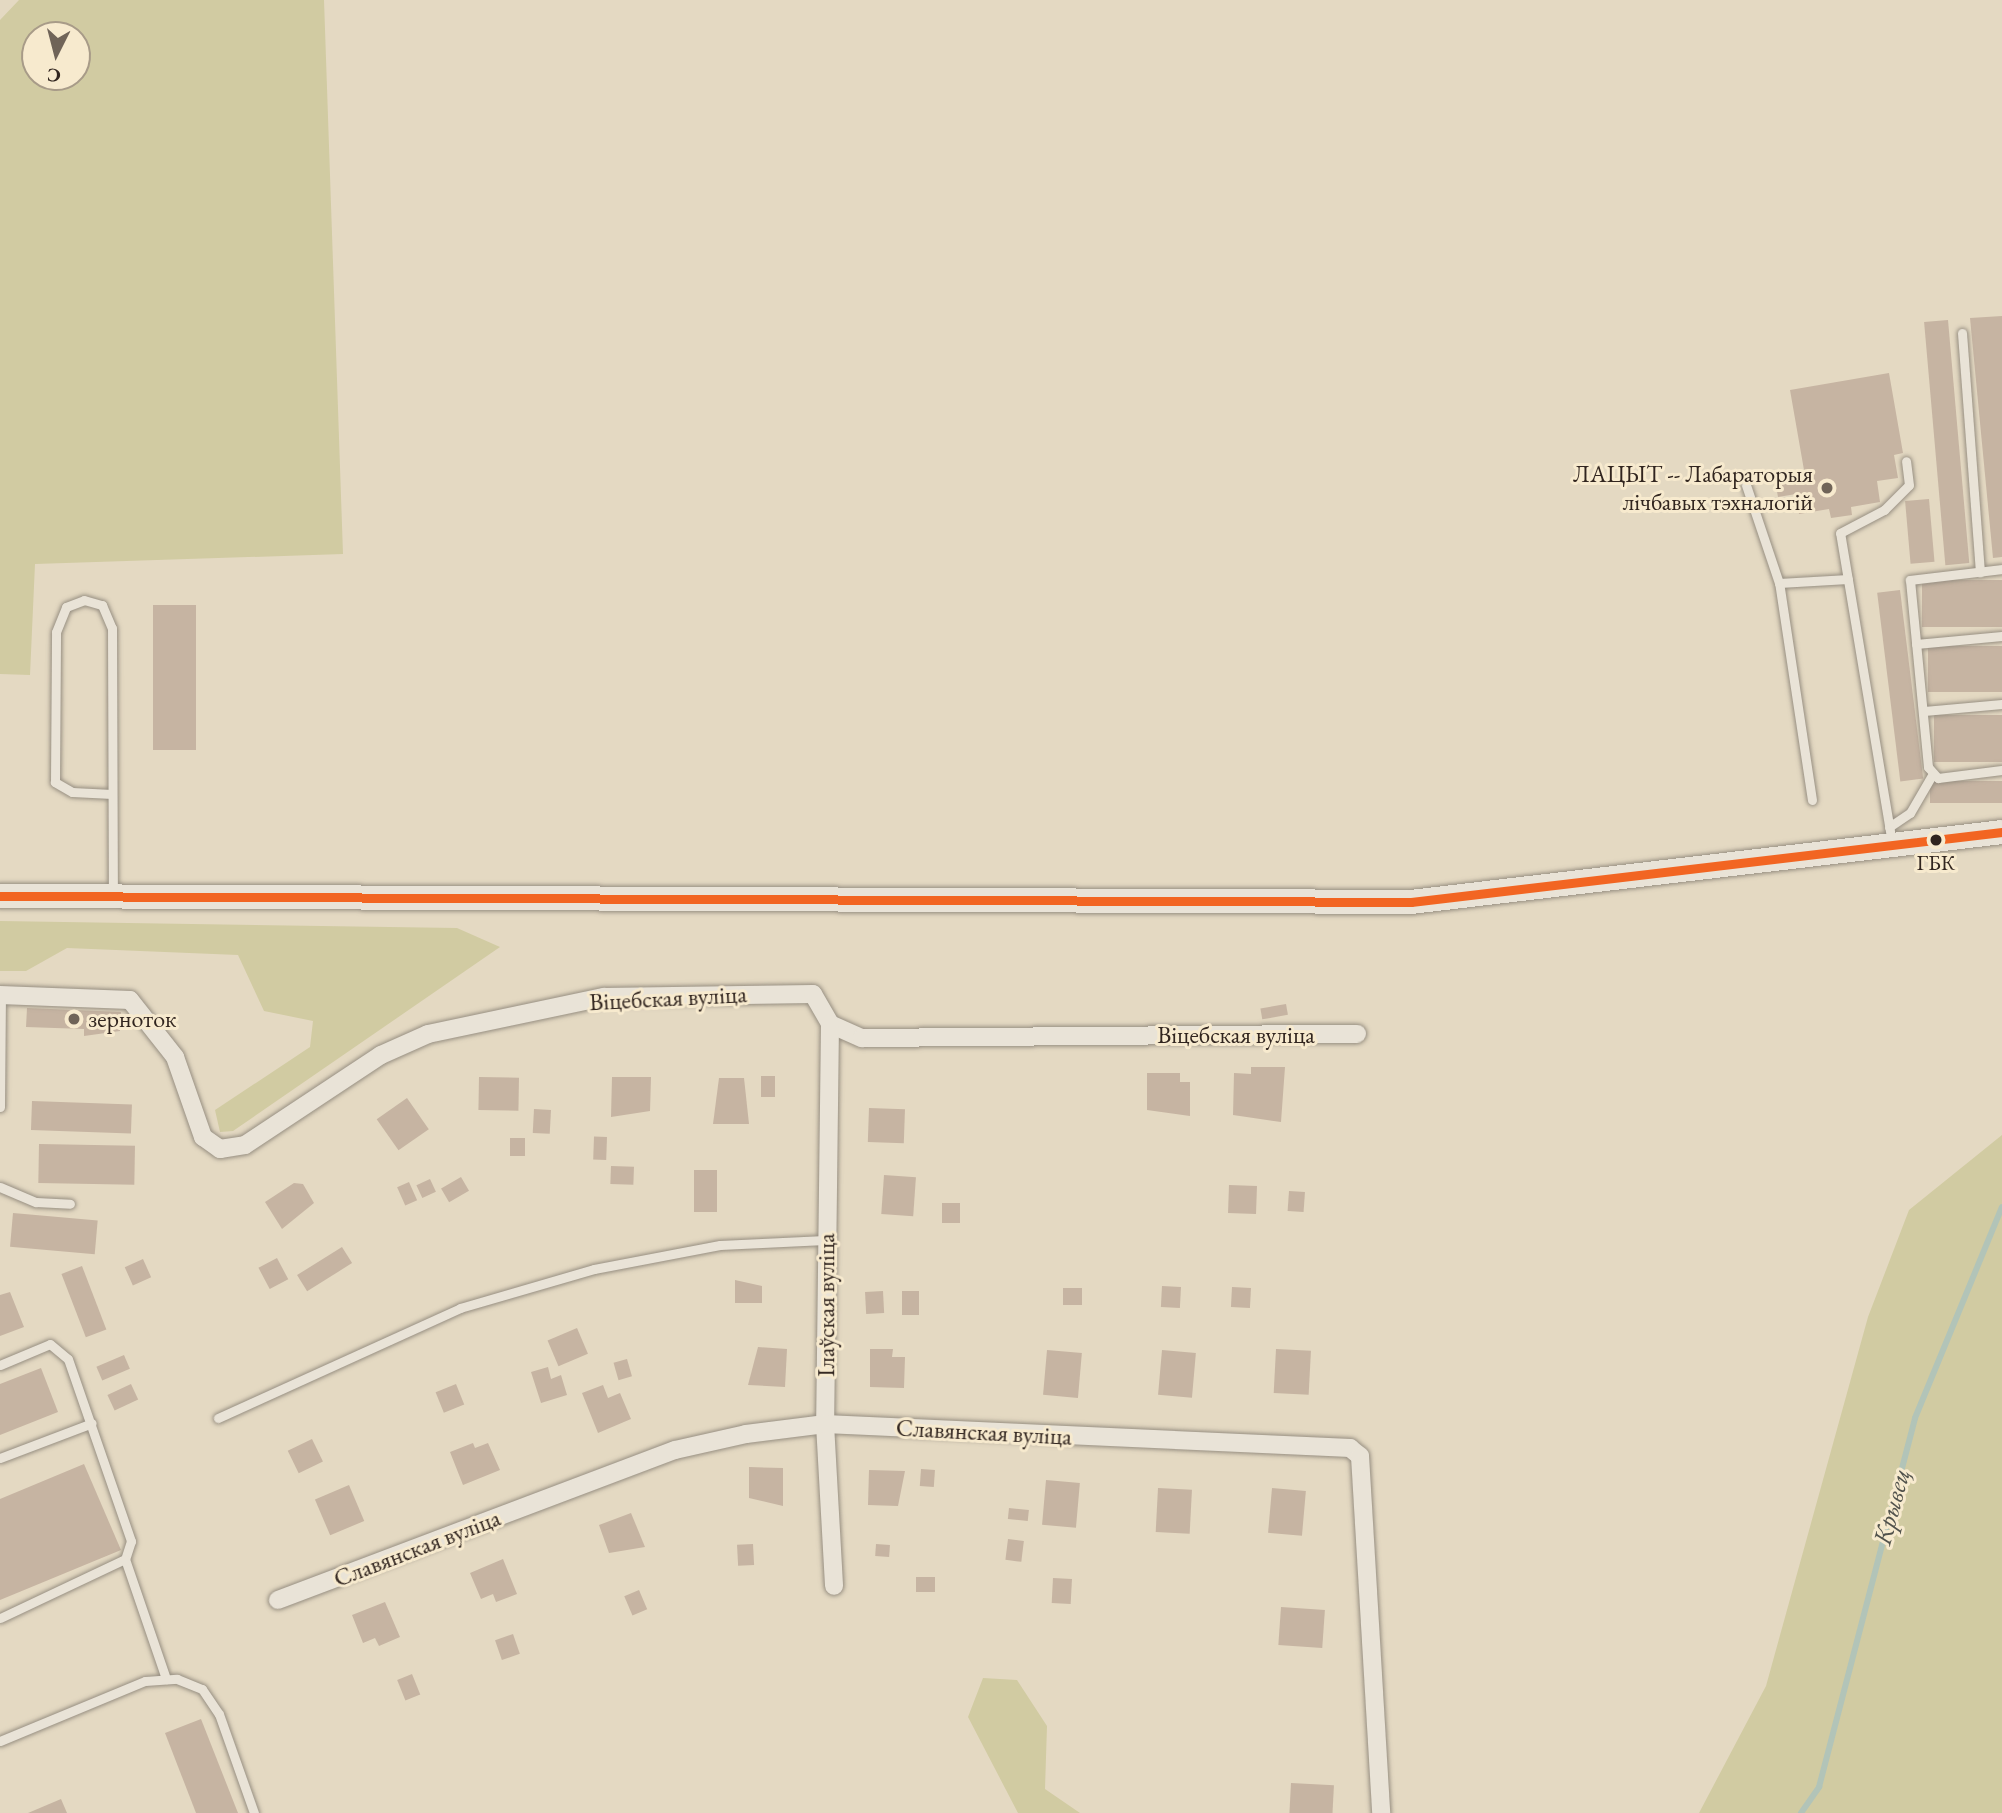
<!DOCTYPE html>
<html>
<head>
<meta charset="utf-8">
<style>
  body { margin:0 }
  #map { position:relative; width:2002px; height:1813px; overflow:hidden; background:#e4d9c2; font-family:"EB Garamond",serif }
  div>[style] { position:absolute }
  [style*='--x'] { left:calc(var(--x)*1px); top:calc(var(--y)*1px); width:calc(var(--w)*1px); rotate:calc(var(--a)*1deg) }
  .green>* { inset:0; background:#d1cba2 }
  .stream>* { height:6px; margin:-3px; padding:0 3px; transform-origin:3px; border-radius:3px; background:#b2c4b8 }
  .building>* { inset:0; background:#c6b4a2; transform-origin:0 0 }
  .roads { filter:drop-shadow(0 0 2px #978f82) drop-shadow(0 0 2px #978f82) }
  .lane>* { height:9px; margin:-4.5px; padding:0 4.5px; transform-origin:4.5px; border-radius:4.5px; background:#e9e3d7 }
  .street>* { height:18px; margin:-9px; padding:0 9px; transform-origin:9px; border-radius:9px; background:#e9e3d7 }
  .secondary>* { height:24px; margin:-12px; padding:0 12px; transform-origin:12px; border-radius:12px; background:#e9e3d7 }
  .bus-1>* { height:9px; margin:-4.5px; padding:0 4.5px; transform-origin:4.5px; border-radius:4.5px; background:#f26522 }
  .dots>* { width:19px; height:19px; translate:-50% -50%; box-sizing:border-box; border:4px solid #f7eace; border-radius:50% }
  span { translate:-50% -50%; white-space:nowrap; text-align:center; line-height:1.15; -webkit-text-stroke:6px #f7eace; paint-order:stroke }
  .bus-label { font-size:22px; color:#31251f }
  .poi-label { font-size:24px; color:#31251f }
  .right { translate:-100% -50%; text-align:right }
  .left { translate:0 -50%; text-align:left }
  .street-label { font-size:24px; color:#31251f }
  .water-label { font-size:26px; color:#51524c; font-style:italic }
  .north { position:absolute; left:21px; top:21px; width:70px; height:70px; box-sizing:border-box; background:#f7eace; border:2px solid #a89b88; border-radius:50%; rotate:186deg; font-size:19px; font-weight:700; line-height:28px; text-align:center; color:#31251f }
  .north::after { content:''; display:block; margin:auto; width:24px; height:32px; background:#706458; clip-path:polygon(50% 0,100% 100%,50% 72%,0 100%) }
</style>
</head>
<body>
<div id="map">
  <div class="green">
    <div style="clip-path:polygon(evenodd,19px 0,324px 0,343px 554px,35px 564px,30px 675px,0 674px,0 20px,19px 0,35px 35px,77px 35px,77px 77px,35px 77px,35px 35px)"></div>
    <div style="clip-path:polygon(0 921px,457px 928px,500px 947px,233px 1131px,220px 1132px,215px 1110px,310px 1047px,313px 1021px,264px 1011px,238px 955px,67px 948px,26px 971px,0 971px)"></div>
    <div style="clip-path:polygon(2002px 1135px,2002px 1813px,1699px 1813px,1766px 1686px,1868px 1317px,1909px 1210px)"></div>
    <div style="clip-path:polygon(983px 1678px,1017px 1680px,1047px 1726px,1045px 1789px,1080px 1813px,1018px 1813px,968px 1717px)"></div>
  </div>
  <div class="stream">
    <div style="--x:1801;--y:1813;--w:32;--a:-55"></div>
    <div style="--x:1819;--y:1787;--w:381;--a:-75.4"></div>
    <div style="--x:1915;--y:1418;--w:228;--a:-67.6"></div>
  </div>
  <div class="building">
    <div style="clip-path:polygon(2002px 316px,2002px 557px,1993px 558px,1970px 318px)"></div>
    <div style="left:1948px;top:320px;width:244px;height:24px;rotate:85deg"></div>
    <div style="clip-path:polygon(1889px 373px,1903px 453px,1894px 455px,1898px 478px,1877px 481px,1880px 502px,1851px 507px,1852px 515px,1831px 518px,1829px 509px,1799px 514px,1796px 494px,1778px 497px,1774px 475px,1804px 470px,1790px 390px)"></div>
    <div style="left:1929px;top:499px;width:63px;height:24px;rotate:85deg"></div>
    <div style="left:2002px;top:580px;width:47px;height:80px;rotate:90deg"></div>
    <div style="left:1900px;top:590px;width:190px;height:23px;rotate:83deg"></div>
    <div style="left:153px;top:605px;width:43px;height:145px"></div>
    <div style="left:2002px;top:646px;width:46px;height:74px;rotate:90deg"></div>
    <div style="left:2002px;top:715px;width:47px;height:68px;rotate:90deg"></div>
    <div style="left:2002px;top:781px;width:22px;height:72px;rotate:90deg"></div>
    <div style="left:1286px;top:1004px;width:11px;height:26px;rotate:80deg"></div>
    <div style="clip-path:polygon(27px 1008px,121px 1012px,120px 1031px,84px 1036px,84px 1029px,26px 1027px)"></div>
    <div style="clip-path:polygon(1251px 1067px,1285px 1067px,1281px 1122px,1233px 1115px,1234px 1073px,1251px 1074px)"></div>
    <div style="clip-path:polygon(1147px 1073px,1180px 1073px,1180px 1082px,1190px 1082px,1190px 1116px,1147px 1110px)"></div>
    <div style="left:761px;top:1076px;width:14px;height:21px"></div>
    <div style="left:479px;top:1077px;width:40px;height:33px;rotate:1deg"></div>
    <div style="clip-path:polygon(612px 1077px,651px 1077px,650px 1111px,611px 1117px)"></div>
    <div style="clip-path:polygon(719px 1078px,744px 1078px,749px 1124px,713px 1124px)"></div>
    <div style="left:407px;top:1098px;width:38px;height:37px;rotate:55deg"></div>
    <div style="left:32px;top:1101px;width:100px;height:29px;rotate:2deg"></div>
    <div style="left:869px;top:1108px;width:36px;height:34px;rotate:2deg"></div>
    <div style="left:534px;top:1109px;width:17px;height:24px;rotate:3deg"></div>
    <div style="left:607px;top:1137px;width:23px;height:13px;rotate:92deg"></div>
    <div style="left:510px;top:1138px;width:15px;height:18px"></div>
    <div style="left:39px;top:1144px;width:96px;height:39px;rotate:1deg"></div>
    <div style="left:611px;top:1166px;width:23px;height:18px;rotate:2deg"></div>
    <div style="left:694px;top:1170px;width:23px;height:42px"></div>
    <div style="left:884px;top:1175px;width:32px;height:39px;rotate:4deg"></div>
    <div style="left:461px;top:1177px;width:16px;height:23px;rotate:60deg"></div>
    <div style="left:430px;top:1179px;width:14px;height:15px;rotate:65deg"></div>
    <div style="left:409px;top:1182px;width:20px;height:13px;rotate:66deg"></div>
    <div style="clip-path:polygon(294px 1183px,303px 1184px,314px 1203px,282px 1229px,265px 1202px)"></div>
    <div style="left:1229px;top:1185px;width:28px;height:28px;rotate:2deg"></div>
    <div style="left:1289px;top:1191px;width:16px;height:20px;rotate:4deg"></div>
    <div style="left:942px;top:1203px;width:18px;height:20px"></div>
    <div style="left:13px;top:1213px;width:85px;height:34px;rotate:5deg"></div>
    <div style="left:342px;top:1247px;width:19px;height:53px;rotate:58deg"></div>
    <div style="left:277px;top:1258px;width:24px;height:21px;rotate:62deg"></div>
    <div style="left:143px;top:1259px;width:20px;height:20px;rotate:66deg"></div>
    <div style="left:82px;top:1266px;width:68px;height:22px;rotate:69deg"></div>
    <div style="clip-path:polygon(735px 1280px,762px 1286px,762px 1303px,735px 1303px)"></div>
    <div style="left:1162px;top:1286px;width:19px;height:21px;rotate:3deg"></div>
    <div style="left:1232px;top:1287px;width:19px;height:20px;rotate:3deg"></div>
    <div style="left:1063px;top:1288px;width:19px;height:17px"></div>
    <div style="left:883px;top:1291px;width:22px;height:18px;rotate:87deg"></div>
    <div style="left:919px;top:1291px;width:24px;height:17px;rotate:90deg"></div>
    <div style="clip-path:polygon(10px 1292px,24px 1327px,0 1336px,0 1295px)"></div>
    <div style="left:577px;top:1328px;width:28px;height:32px;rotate:67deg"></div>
    <div style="clip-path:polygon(758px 1347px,787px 1349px,785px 1387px,748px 1385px)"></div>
    <div style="clip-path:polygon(870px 1349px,893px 1349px,892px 1357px,905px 1357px,904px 1388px,870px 1387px)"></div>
    <div style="left:1276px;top:1349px;width:35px;height:44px;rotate:3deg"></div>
    <div style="left:1047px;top:1350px;width:35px;height:45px;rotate:5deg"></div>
    <div style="left:1162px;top:1350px;width:34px;height:45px;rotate:5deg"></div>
    <div style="left:124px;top:1355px;width:15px;height:30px;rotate:67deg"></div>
    <div style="left:627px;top:1359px;width:18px;height:14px;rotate:74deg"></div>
    <div style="clip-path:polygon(548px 1367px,551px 1379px,561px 1375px,567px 1395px,541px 1403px,531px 1372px)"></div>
    <div style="clip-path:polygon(41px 1368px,58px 1412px,0 1435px,0 1384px)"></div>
    <div style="left:131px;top:1384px;width:17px;height:26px;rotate:65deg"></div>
    <div style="left:456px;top:1384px;width:22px;height:22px;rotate:68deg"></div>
    <div style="clip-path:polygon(603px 1385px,608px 1398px,620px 1393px,631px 1419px,598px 1433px,582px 1393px)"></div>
    <div style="left:312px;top:1439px;width:25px;height:27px;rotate:64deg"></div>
    <div style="clip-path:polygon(473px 1443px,475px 1448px,488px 1443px,500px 1470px,463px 1485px,450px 1452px)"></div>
    <div style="clip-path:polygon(84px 1464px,121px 1550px,0 1600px,0 1499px)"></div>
    <div style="clip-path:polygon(749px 1467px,783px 1468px,783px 1506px,749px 1498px)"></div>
    <div style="left:921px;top:1469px;width:14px;height:17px;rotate:4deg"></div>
    <div style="clip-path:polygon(869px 1470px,905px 1471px,898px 1506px,868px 1505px)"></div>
    <div style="left:1046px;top:1480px;width:34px;height:45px;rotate:5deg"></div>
    <div style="left:349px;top:1485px;width:39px;height:37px;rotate:67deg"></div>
    <div style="left:1158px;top:1488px;width:34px;height:44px;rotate:3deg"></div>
    <div style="left:1272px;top:1488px;width:34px;height:45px;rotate:5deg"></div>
    <div style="left:1009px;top:1508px;width:20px;height:11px;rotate:6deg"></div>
    <div style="clip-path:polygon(631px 1513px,645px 1547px,609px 1553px,599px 1525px)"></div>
    <div style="left:1008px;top:1539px;width:16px;height:21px;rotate:7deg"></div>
    <div style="left:753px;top:1544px;width:21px;height:16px;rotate:87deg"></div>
    <div style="left:876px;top:1544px;width:14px;height:12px;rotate:4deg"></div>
    <div style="clip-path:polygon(503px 1559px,517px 1594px,496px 1602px,493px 1594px,481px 1599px,470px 1573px)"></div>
    <div style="left:916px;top:1577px;width:19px;height:15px"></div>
    <div style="left:1053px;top:1578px;width:19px;height:25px;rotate:3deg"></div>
    <div style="left:639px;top:1590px;width:21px;height:16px;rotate:67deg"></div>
    <div style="clip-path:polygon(385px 1602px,400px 1637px,379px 1646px,375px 1638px,363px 1643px,352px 1615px)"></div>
    <div style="left:1281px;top:1607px;width:44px;height:38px;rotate:4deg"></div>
    <div style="left:513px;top:1634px;width:21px;height:19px;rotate:71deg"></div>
    <div style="left:412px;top:1674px;width:22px;height:16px;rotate:68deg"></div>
    <div style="clip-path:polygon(201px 1719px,238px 1813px,196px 1813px,165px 1733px)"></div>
    <div style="left:1291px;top:1783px;width:43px;height:30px;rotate:3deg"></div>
    <div style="clip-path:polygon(61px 1799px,67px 1813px,28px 1813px)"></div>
  </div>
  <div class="roads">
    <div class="lane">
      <div style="--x:1962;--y:333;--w:240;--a:85.7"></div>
      <div style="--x:1746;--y:485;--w:103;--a:71.4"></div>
      <div style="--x:2002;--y:569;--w:93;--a:173.2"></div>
      <div style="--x:1910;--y:580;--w:188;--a:84.5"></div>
      <div style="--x:1928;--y:767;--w:15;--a:48"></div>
      <div style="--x:1938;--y:778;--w:64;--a:-7.1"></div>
      <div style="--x:1916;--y:644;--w:86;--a:-5.3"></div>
      <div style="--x:1924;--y:711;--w:78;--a:-5.1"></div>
      <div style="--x:112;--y:794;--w:40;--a:-177.1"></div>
      <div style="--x:72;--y:792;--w:20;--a:-150"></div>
      <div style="--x:55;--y:782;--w:150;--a:-89.6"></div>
      <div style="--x:56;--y:632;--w:27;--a:-68"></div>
      <div style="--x:66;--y:607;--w:19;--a:-21"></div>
      <div style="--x:84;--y:600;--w:19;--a:16"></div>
      <div style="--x:102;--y:605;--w:25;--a:67"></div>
      <div style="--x:112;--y:628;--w:267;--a:89.8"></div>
      <div style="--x:1812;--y:800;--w:219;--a:-98.6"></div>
      <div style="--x:1779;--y:583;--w:69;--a:-3.3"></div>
      <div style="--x:1889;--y:827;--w:25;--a:-34"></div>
      <div style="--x:1910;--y:813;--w:44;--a:-59.9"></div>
      <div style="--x:1892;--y:843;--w:314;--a:-99.5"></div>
      <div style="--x:1840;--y:533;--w:50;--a:-27.6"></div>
      <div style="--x:1884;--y:510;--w:35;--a:-45"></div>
      <div style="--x:1909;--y:485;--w:24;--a:-97"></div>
      <div style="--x:0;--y:1107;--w:112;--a:-89.5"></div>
      <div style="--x:0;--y:1187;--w:39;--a:23"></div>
      <div style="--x:36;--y:1202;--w:34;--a:3"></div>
      <div style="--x:0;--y:1365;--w:54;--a:-22.8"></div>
      <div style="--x:50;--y:1344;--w:23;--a:40"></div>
      <div style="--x:68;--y:1359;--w:193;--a:70.9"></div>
      <div style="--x:131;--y:1541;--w:19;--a:108"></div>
      <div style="--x:125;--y:1559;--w:138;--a:154.7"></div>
      <div style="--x:218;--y:1418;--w:266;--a:-24.4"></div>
      <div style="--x:460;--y:1308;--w:140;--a:-16.2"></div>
      <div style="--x:594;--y:1269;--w:128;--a:-10.8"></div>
      <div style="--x:720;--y:1245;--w:105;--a:-2.7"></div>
      <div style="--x:0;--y:1458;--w:98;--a:-20.8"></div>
      <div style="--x:125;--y:1559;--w:127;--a:71.1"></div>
      <div style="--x:0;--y:1741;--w:157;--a:-22.5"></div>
      <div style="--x:145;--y:1681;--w:32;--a:-4"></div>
      <div style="--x:177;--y:1679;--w:27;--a:22"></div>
      <div style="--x:202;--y:1689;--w:30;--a:56"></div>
      <div style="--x:219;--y:1714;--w:105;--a:70.5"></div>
    </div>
    <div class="street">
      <div style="--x:0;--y:995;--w:130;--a:2.2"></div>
      <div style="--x:130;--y:1000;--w:73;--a:51.7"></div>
      <div style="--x:175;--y:1057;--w:85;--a:70.7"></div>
      <div style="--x:203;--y:1137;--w:21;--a:35"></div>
      <div style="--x:220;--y:1149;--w:25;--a:-9"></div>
      <div style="--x:245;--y:1145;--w:163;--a:-33.5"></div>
      <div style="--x:381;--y:1055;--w:51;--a:-24.1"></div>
      <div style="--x:428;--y:1034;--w:180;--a:-11.9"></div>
      <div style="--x:604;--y:997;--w:209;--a:-0.8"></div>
      <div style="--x:813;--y:994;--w:34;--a:60"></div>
      <div style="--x:830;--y:1024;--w:35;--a:24"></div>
      <div style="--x:862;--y:1038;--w:495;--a:-0.5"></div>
      <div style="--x:830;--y:1024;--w:400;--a:90.7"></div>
      <div style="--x:825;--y:1424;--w:162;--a:86.8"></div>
      <div style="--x:278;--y:1600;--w:424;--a:-20.7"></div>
      <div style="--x:675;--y:1450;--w:73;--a:-12.7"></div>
      <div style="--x:746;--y:1434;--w:80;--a:-7.2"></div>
      <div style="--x:825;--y:1424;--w:526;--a:2.62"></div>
      <div style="--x:1350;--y:1448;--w:13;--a:39"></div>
      <div style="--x:1360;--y:1456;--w:358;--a:86.6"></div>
    </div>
    <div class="secondary">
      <div style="--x:0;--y:896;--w:1411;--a:0.24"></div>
      <div style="--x:1411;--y:902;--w:595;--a:-6.75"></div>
    </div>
  </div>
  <div class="bus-1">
    <div style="--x:0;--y:896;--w:1411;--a:0.24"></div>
    <div style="--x:1411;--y:902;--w:595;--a:-6.75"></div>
  </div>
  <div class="dots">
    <div style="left:1827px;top:488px;background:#706458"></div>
    <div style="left:1936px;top:840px;background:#31251f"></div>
    <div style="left:74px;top:1019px;background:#706458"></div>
  </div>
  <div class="bus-label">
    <span style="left:1936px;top:863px">ГБК</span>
  </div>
  <div class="poi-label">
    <span class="right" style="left:1813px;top:488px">ЛАЦЫТ -- Лабараторыя<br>лічбавых тэхналогій</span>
    <span class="left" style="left:88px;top:1019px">зерноток</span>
  </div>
  <div class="street-label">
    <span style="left:668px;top:998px;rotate:-3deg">Віцебская вуліца</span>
    <span style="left:1236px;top:1035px">Віцебская вуліца</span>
    <span style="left:826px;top:1305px;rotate:-90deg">Ілаўская вуліца</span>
    <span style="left:984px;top:1432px;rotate:3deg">Славянская вуліца</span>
    <span style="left:417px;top:1548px;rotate:-21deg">Славянская вуліца</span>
  </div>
  <div class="water-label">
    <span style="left:1892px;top:1507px;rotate:-75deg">Крывец</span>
  </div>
  <div class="north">С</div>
</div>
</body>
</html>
